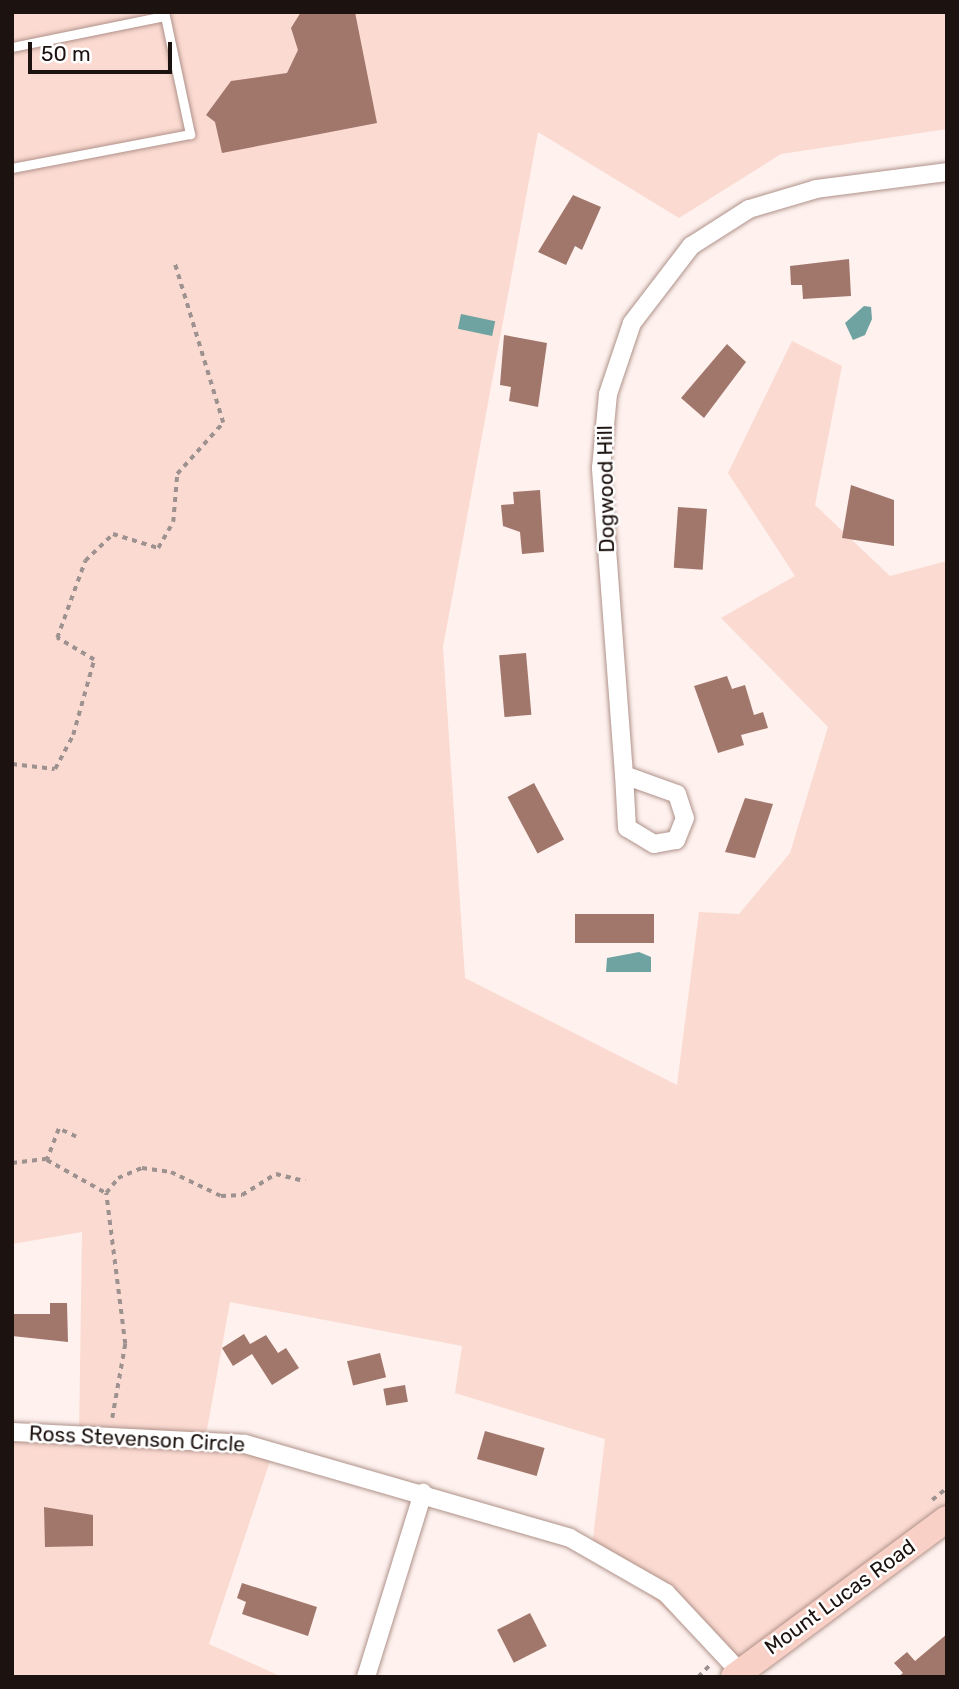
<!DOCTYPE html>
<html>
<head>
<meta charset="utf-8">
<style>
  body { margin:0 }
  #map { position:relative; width:959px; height:1689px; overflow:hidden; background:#fef1ee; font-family:Rubik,sans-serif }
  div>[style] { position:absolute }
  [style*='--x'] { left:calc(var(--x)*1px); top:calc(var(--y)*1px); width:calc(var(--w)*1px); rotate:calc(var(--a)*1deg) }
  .green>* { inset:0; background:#fbdad1 }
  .water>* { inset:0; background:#6fa3a1; transform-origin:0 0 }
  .building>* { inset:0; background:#a1776c; transform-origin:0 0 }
  .path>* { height:3.5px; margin-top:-1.75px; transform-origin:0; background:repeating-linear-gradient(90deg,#9d928f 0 5px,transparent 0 10px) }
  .roads { filter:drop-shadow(0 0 2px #af928a) drop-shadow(0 0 2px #af928a) }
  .lane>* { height:9px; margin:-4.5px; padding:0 4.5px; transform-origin:4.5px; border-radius:4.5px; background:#fff }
  .street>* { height:18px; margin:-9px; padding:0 9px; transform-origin:9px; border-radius:9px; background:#fff }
  .secondary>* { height:26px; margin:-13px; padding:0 13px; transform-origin:13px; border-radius:13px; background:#f8d0c5 }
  span { translate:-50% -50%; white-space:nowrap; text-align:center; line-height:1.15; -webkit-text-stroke:5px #fff; paint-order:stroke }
  .street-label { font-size:21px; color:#1c120f }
  .frame { position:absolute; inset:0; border:14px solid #1c120f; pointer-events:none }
  .scale { position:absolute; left:28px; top:42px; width:144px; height:32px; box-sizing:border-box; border:4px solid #1c120f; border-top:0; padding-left:9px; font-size:21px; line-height:24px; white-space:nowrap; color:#1c120f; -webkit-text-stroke:5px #fff; paint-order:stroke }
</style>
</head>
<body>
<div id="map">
  <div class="green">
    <div style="clip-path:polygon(12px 12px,947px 12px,947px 129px,781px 154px,679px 218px,538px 132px,443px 647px,465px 978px,677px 1085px,699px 912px,739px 914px,790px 853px,828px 727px,721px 618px,795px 576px,728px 473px,792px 341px,842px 366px,815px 505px,890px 576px,947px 561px,947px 1518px,745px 1677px,592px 1546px,605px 1439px,455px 1393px,462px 1346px,230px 1302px,206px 1435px,273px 1452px,209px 1644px,282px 1677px,12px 1677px,12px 1437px,79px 1439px,82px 1232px,12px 1244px)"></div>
  </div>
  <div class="water">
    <div style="clip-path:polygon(864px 306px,871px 307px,872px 319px,865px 335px,853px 340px,845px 323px)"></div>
    <div style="left:461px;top:314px;width:35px;height:15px;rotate:12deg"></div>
    <div style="clip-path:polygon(639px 952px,651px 957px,651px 972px,606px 972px,607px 958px)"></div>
  </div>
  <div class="building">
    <div style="clip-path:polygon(301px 12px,355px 12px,377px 123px,222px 153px,215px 122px,206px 115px,231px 81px,287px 73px,298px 50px,291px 28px)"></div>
    <div style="clip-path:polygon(573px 195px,601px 207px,582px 250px,575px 246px,566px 265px,538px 252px)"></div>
    <div style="clip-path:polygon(849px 259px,851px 296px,803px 299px,802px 285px,791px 285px,790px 266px)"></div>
    <div style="clip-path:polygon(504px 335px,547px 343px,538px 407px,509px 401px,511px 387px,500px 385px)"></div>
    <div style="clip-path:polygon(727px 344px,746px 362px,704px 418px,681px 398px)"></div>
    <div style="clip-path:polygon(851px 485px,894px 500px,894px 546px,842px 538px)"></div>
    <div style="clip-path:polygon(540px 490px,544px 552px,522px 554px,520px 532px,503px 526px,501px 505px,514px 504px,513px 492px)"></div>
    <div style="left:678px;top:507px;width:29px;height:61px;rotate:4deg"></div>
    <div style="left:526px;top:653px;width:62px;height:27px;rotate:85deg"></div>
    <div style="clip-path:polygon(727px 676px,732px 689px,745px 685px,754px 715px,763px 712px,768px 728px,741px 735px,744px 745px,718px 753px,694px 686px)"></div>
    <div style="left:534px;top:783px;width:64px;height:30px;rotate:62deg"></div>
    <div style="clip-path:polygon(745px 798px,773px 804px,755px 858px,725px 852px)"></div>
    <div style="left:654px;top:914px;width:29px;height:79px;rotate:90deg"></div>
    <div style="clip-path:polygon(50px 1303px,67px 1303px,68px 1342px,12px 1336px,12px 1314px,50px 1314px)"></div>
    <div style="clip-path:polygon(244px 1334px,250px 1344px,266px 1335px,278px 1353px,286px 1348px,299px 1368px,272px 1385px,252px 1354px,233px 1366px,222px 1348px)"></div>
    <div style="left:380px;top:1353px;width:25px;height:34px;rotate:76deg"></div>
    <div style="left:405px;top:1385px;width:17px;height:22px;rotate:80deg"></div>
    <div style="left:485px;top:1431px;width:62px;height:29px;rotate:16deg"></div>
    <div style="clip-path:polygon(44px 1507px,93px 1515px,93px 1546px,45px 1547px)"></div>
    <div style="clip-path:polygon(242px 1583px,317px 1607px,308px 1636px,242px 1614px,246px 1602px,237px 1598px)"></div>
    <div style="left:530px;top:1613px;width:37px;height:37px;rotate:63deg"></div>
    <div style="clip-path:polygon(947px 1634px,947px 1677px,898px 1677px,903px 1673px,894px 1663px,907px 1652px,915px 1661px)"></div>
  </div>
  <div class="path">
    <div style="--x:12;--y:764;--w:43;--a:6.6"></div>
    <div style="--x:55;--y:769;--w:38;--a:-62"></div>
    <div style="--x:73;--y:735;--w:78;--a:-74.4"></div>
    <div style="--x:94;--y:660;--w:43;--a:-149.3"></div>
    <div style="--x:57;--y:638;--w:82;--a:-70"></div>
    <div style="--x:85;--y:561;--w:39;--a:-44"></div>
    <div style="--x:113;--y:534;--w:47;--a:17.3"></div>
    <div style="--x:158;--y:548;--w:30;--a:-60"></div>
    <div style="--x:173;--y:522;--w:48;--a:-85.2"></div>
    <div style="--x:177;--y:474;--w:69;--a:-48"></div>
    <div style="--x:223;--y:423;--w:168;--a:-106.9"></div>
    <div style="--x:76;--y:1137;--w:19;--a:-155"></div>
    <div style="--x:59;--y:1129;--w:33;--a:111"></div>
    <div style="--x:47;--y:1160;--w:68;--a:29.2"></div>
    <div style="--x:12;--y:1163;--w:35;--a:-7"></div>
    <div style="--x:112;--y:1418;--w:75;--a:-80"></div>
    <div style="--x:125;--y:1344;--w:152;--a:-97.2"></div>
    <div style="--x:106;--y:1193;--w:19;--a:-51"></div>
    <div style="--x:118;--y:1178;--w:26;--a:-23"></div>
    <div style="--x:142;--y:1168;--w:29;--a:8"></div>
    <div style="--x:171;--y:1172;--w:55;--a:25.6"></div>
    <div style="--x:221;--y:1196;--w:21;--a:-3"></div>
    <div style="--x:242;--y:1195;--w:40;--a:-32"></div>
    <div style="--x:276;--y:1174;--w:30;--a:14"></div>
    <div style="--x:932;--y:1500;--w:19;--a:-39"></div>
    <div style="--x:698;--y:1677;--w:18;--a:-45"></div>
  </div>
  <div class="roads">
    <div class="lane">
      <div style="--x:12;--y:47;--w:156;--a:-11.5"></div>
      <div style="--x:165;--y:16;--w:121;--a:78"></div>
      <div style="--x:190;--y:134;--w:181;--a:169.2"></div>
    </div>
    <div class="street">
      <div style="--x:624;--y:775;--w:308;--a:-94.3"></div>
      <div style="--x:601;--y:468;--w:74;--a:-84.6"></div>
      <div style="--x:608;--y:394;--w:75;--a:-71.3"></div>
      <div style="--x:632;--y:323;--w:97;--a:-52.5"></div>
      <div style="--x:691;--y:246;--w:69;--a:-32.5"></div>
      <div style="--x:749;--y:209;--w:70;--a:-16.6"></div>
      <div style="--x:816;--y:189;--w:132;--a:-7.4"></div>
      <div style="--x:624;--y:775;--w:56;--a:19.7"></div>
      <div style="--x:677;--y:794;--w:25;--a:72"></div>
      <div style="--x:685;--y:818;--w:24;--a:112"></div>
      <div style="--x:676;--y:840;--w:22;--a:170"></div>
      <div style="--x:654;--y:844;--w:31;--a:-149"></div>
      <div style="--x:627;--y:828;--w:53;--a:-93.2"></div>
      <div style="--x:12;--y:1432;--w:233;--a:2.9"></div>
      <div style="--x:245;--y:1444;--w:338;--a:16.1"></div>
      <div style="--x:570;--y:1538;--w:111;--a:29.8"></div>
      <div style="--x:666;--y:1593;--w:108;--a:46.9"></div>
      <div style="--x:366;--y:1677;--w:193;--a:-72.8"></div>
    </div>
    <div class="secondary">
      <div style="--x:734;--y:1677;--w:265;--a:-36.6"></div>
    </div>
  </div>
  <div class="street-label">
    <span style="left:606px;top:489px;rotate:-91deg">Dogwood Hill</span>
    <span style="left:137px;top:1439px;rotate:3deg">Ross Stevenson Circle</span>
    <span style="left:840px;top:1597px;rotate:-36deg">Mount Lucas Road</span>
  </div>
  <div class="frame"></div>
  <div class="scale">50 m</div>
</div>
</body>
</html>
